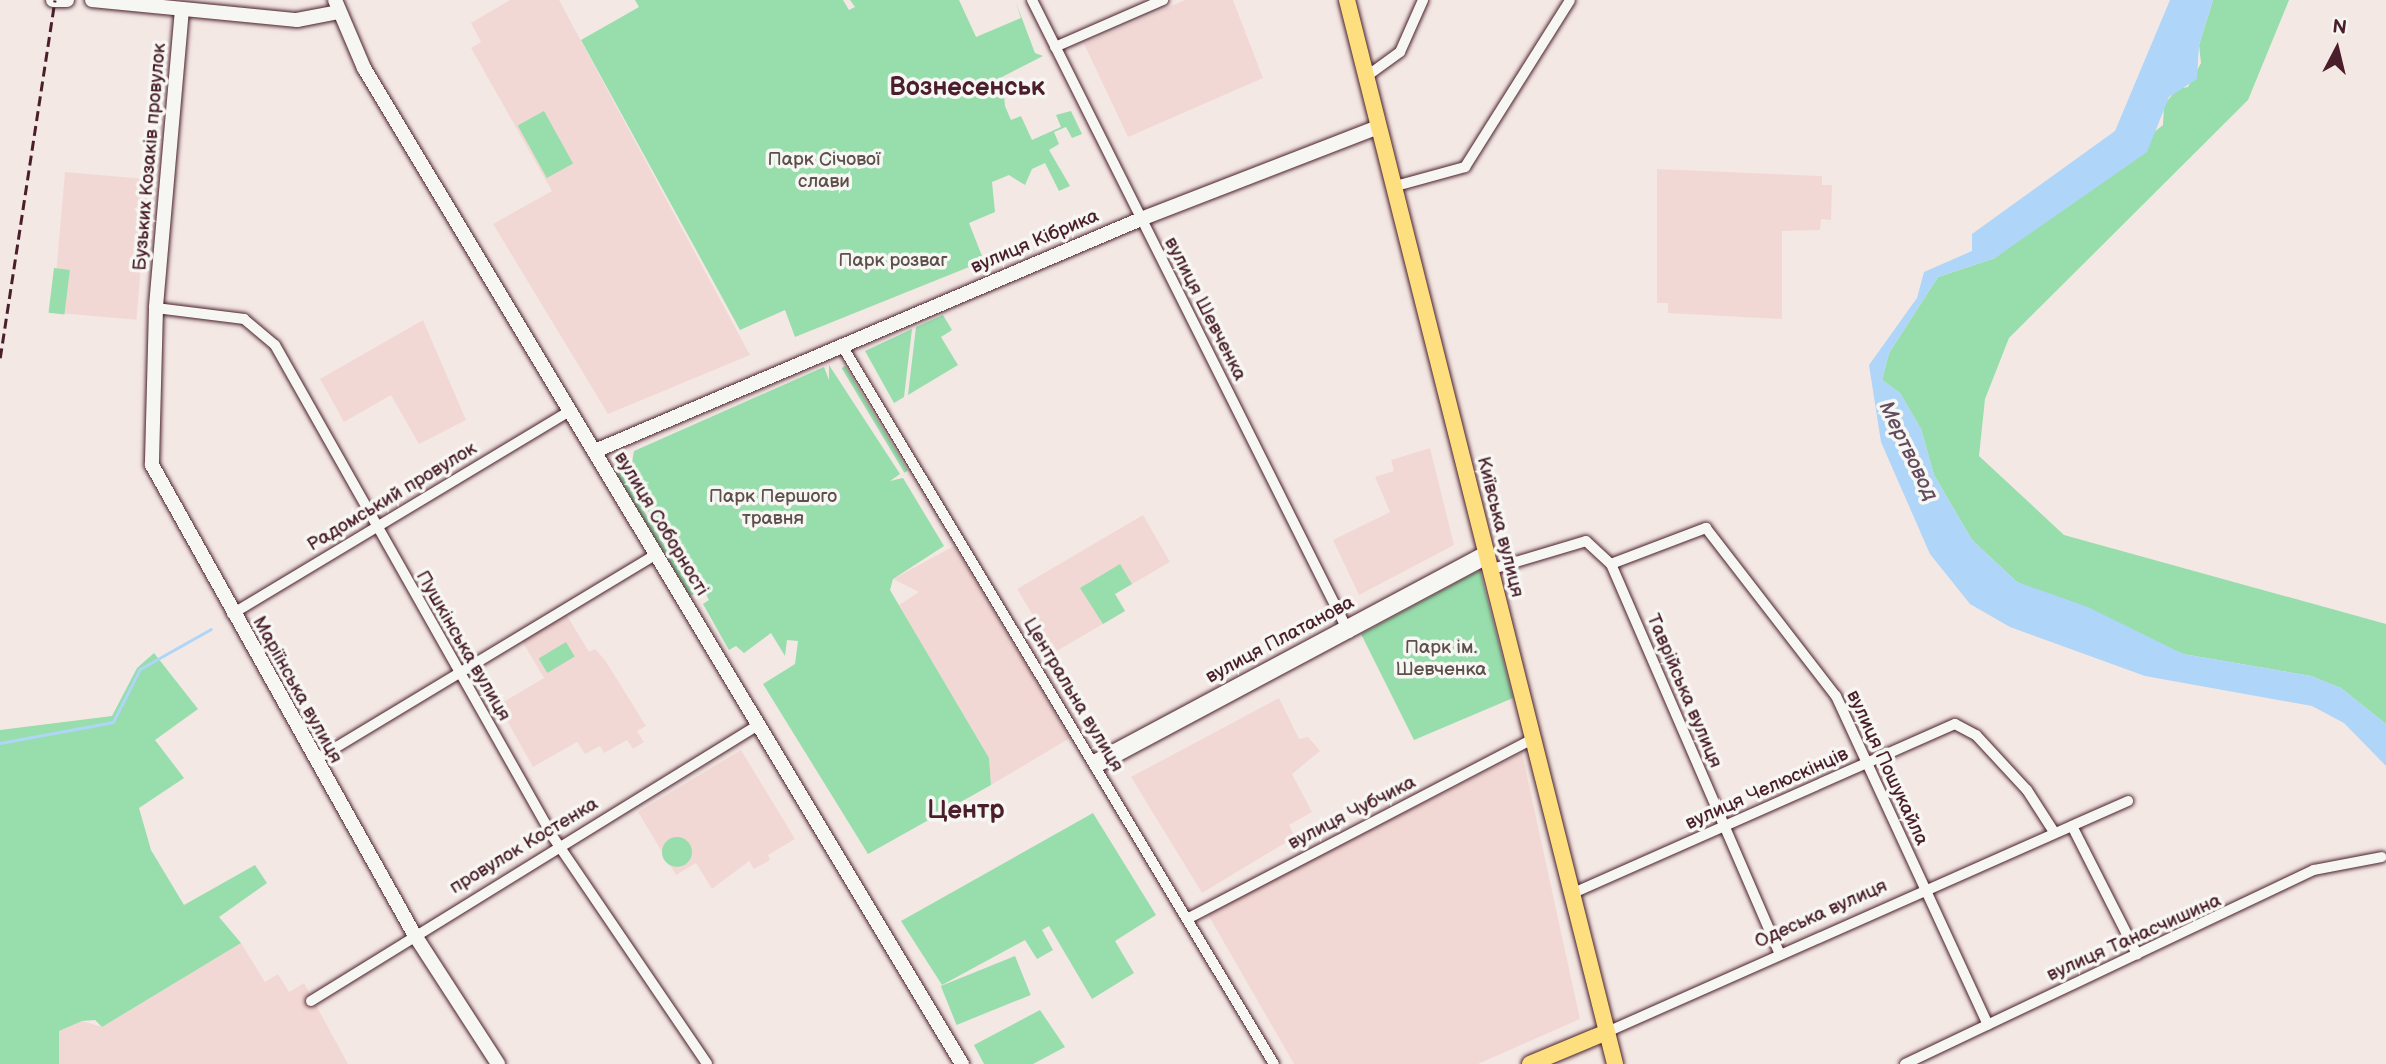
<!DOCTYPE html>
<html>
<head>
<meta charset="utf-8">
<style>
  body { margin:0 }
  #map { position:relative; width:2386px; height:1064px; overflow:hidden; background:#f4e8e4; font-family:"Balsamiq Sans",sans-serif }
  div>[style] { position:absolute }
  [style*='--x'] { left:calc(var(--x)*1px); top:calc(var(--y)*1px); width:calc(var(--w)*1px); rotate:calc(var(--a)*1deg) }
  .built>* { inset:0; background:#f2d8d4; transform-origin:0 0 }
  .green>* { inset:0; background:#97deac; transform-origin:0 0 }
  .round { border-radius:50% }
  .water>* { inset:0; background:#afd5f9 }
  .stream>* { height:2.5px; margin:-1.25px; padding:0 1.25px; transform-origin:1.25px; border-radius:1.25px; background:#afd5f9 }
  .roads { filter:drop-shadow(0 0 2px #4a1f2b) drop-shadow(0 0 2px #4a1f2b) }
  .minor>* { height:10px; margin:-5px; padding:0 5px; transform-origin:5px; border-radius:5px; background:#f6f6f2 }
  .secondary>* { height:14px; margin:-7px; padding:0 7px; transform-origin:7px; border-radius:7px; background:#f6f6f2 }
  .primary>* { height:16px; margin:-8px; padding:0 8px; transform-origin:8px; border-radius:8px; background:#fedf80 }
  .rail>* { height:2.5px; margin-top:-1.25px; transform-origin:0; background:repeating-linear-gradient(90deg,#4a1f2b 0 10px,transparent 0 15px) }
  span { translate:-50% -50%; white-space:nowrap; text-align:center; line-height:1.15; -webkit-text-stroke:7px #f6f6f2; paint-order:stroke }
  .street-label { font-size:19px; color:#4a1f2b }
  .park-label { font-size:19px; color:#5d4f4b }
  .water-label { font-size:21px; color:#634c5e; font-style:italic }
  .district-label { font-size:26px; color:#4a1f2b; font-weight:700 }
  .north { position:absolute; left:2302px; top:14px; width:70px; height:70px; -webkit-text-stroke:5px #f6f6f2; paint-order:stroke; rotate:7deg; font-size:19px; font-weight:700; line-height:28px; text-align:center; color:#4a1f2b }
  .north::after { content:''; display:block; margin:auto; width:24px; height:32px; background:#4a1f2b; clip-path:polygon(50% 0,100% 100%,50% 72%,0 100%) }
</style>
</head>
<body>
<div id="map">
  <div class="built">
    <div style="clip-path:polygon(510px 0,559px 0,750px 355px,608px 414px,493px 224px,552px 191px,471px 48px,481px 42px,471px 23px)"></div>
    <div style="clip-path:polygon(1185px 0,1233px 0,1263px 78px,1128px 137px,1084px 44px)"></div>
    <div style="clip-path:polygon(1657px 169px,1822px 176px,1822px 185px,1832px 185px,1831px 220px,1821px 219px,1820px 230px,1782px 231px,1782px 319px,1668px 313px,1668px 303px,1657px 303px)"></div>
    <div style="left:65px;top:172px;width:84px;height:141px;rotate:5deg"></div>
    <div style="clip-path:polygon(423px 320px,466px 420px,419px 444px,391px 395px,344px 422px,320px 379px)"></div>
    <div style="clip-path:polygon(1430px 448px,1454px 545px,1359px 595px,1333px 540px,1390px 512px,1375px 477px,1394px 471px,1391px 460px)"></div>
    <div style="clip-path:polygon(1143px 515px,1170px 562px,1115px 594px,1125px 611px,1055px 652px,1017px 589px)"></div>
    <div style="clip-path:polygon(954px 546px,1070px 738px,991px 785px,989px 758px,899px 605px,919px 592px,893px 579px)"></div>
    <div style="clip-path:polygon(566px 614px,589px 652px,595px 649px,605px 660px,646px 726px,637px 731px,644px 742px,633px 749px,627px 740px,604px 753px,600px 746px,585px 754px,577px 742px,533px 767px,498px 705px,544px 678px,522px 641px)"></div>
    <div style="clip-path:polygon(1279px 698px,1299px 739px,1308px 737px,1320px 751px,1292px 774px,1312px 812px,1289px 825px,1295px 837px,1202px 893px,1131px 777px)"></div>
    <div style="clip-path:polygon(741px 750px,795px 839px,768px 855px,770px 860px,754px 869px,749px 861px,712px 889px,696px 863px,676px 875px,638px 812px)"></div>
    <div style="clip-path:polygon(1522px 753px,1580px 1019px,1478px 1064px,1294px 1064px,1207px 913px)"></div>
    <div style="clip-path:polygon(241px 943px,265px 982px,278px 974px,289px 992px,304px 983px,348px 1064px,59px 1064px,58px 1031px,82px 1021px,102px 1027px)"></div>
  </div>
  <div class="green">
    <div style="clip-path:polygon(635px 0,843px 0,849px 10px,855px 7px,850px 0,959px 0,976px 37px,1021px 18px,1015px 0,1035px 53px,1043px 56px,1002px 77px,1005px 106px,1011px 120px,1021px 116px,1032px 140px,1061px 127px,1056px 115px,1071px 111px,1082px 134px,1072px 138px,1066px 127px,1054px 132px,1059px 144px,1049px 150px,1070px 186px,1059px 191px,1045px 163px,1032px 169px,1025px 185px,1009px 175px,992px 182px,995px 212px,969px 223px,984px 261px,795px 337px,785px 310px,740px 330px,581px 40px,639px 7px)"></div>
    <div style="clip-path:polygon(2213px 0,2289px 0,2248px 100px,2009px 338px,1985px 399px,1979px 456px,2064px 535px,2386px 624px,2386px 724px,2341px 688px,2311px 676px,2183px 654px,2017px 582px,1972px 540px,1934px 475px,1921px 429px,1900px 393px,1882px 380px,1889px 353px,1938px 277px,1995px 258px,2163px 125px,2164px 105px,2177px 89px,2188px 87px,2201px 63px,2199px 45px)"></div>
    <div style="left:544px;top:111px;width:60px;height:30px;rotate:61deg"></div>
    <div style="left:54px;top:268px;width:16px;height:45px;rotate:7deg"></div>
    <div style="clip-path:polygon(943px 315px,952px 330px,941px 337px,958px 365px,908px 395px,916px 327px)"></div>
    <div style="clip-path:polygon(912px 329px,904px 397px,894px 403px,865px 351px)"></div>
    <div style="clip-path:polygon(829px 365px,900px 474px,890px 481px,903px 478px,944px 546px,893px 579px,890px 590px,989px 758px,991px 785px,868px 854px,763px 684px,795px 664px,798px 641px,787px 640px,785px 656px,771px 633px,744px 653px,736px 646px,729px 650px,703px 604px,709px 600px,703px 589px,696px 593px,629px 479px,634px 451px,824px 367px,829px 380px)"></div>
    <div style="left:845px;top:366px;width:122px;height:4px;rotate:59deg"></div>
    <div style="left:618px;top:468px;width:147px;height:4px;rotate:59deg"></div>
    <div style="clip-path:polygon(1120px 564px,1132px 584px,1115px 594px,1125px 611px,1103px 624px,1080px 588px)"></div>
    <div style="clip-path:polygon(1480px 570px,1513px 698px,1414px 740px,1361px 634px)"></div>
    <div style="left:566px;top:642px;width:17px;height:32px;rotate:59deg"></div>
    <div style="clip-path:polygon(154px 653px,198px 709px,155px 740px,184px 778px,139px 808px,151px 850px,184px 905px,255px 865px,267px 883px,219px 917px,241px 943px,102px 1027px,95px 1020px,82px 1021px,59px 1031px,59px 1064px,0 1064px,0 730px,112px 716px,137px 668px)"></div>
    <div style="clip-path:polygon(1093px 813px,1156px 915px,1115px 941px,1134px 973px,1092px 999px,1049px 926px,1042px 930px,1053px 950px,1037px 959px,1025px 940px,942px 985px,901px 921px)"></div>
    <div class="round" style="left:662px;top:837px;width:30px;height:30px"></div>
    <div style="left:1015px;top:956px;width:42px;height:80px;rotate:68deg"></div>
    <div style="clip-path:polygon(1040px 1010px,1065px 1047px,1033px 1064px,984px 1064px,974px 1045px)"></div>
  </div>
  <div class="water">
    <div style="clip-path:polygon(2170px 0,2213px 0,2199px 45px,2197px 79px,2169px 97px,2147px 152px,1995px 258px,1938px 277px,1889px 353px,1882px 380px,1900px 393px,1921px 429px,1934px 475px,1972px 540px,2017px 582px,2088px 607px,2183px 654px,2311px 676px,2341px 688px,2386px 724px,2386px 766px,2344px 723px,2312px 706px,2145px 676px,2010px 627px,1970px 604px,1930px 554px,1881px 442px,1869px 365px,1917px 298px,1924px 272px,1972px 251px,1972px 234px,2115px 131px)"></div>
  </div>
  <div class="stream">
    <div style="--x:0;--y:743;--w:115;--a:-10.5"></div>
    <div style="--x:113;--y:722;--w:59;--a:-63"></div>
    <div style="--x:140;--y:669;--w:81;--a:-29.4"></div>
  </div>
  <div class="roads">
    <div class="minor">
      <div style="--x:1032;--y:0;--w:708;--a:63.4"></div>
      <div style="--x:1055;--y:47;--w:118;--a:-23.5"></div>
      <div style="--x:1367;--y:76;--w:41;--a:-36"></div>
      <div style="--x:1400;--y:52;--w:57;--a:-66.1"></div>
      <div style="--x:1392;--y:187;--w:76;--a:-15.3"></div>
      <div style="--x:1465;--y:167;--w:197;--a:-57.8"></div>
      <div style="--x:156;--y:308;--w:89;--a:7.1"></div>
      <div style="--x:244;--y:319;--w:40;--a:40"></div>
      <div style="--x:275;--y:345;--w:565;--a:60.53"></div>
      <div style="--x:553;--y:837;--w:274;--a:55.8"></div>
      <div style="--x:841;--y:344;--w:840;--a:58.98"></div>
      <div style="--x:1611;--y:564;--w:102;--a:-20.8"></div>
      <div style="--x:1706;--y:528;--w:212;--a:52.3"></div>
      <div style="--x:1836;--y:696;--w:362;--a:65.2"></div>
      <div style="--x:1489;--y:570;--w:101;--a:-16.6"></div>
      <div style="--x:1586;--y:541;--w:34;--a:43"></div>
      <div style="--x:1611;--y:564;--w:425;--a:66.6"></div>
      <div style="--x:232;--y:614;--w:394;--a:-31"></div>
      <div style="--x:315;--y:760;--w:398;--a:-31.1"></div>
      <div style="--x:1092;--y:761;--w:446;--a:-28.1"></div>
      <div style="--x:1096;--y:768;--w:443;--a:-28.1"></div>
      <div style="--x:2072;--y:826;--w:144;--a:63.1"></div>
      <div style="--x:1571;--y:894;--w:420;--a:-23.9"></div>
      <div style="--x:1955;--y:724;--w:24;--a:28"></div>
      <div style="--x:1976;--y:735;--w:75;--a:47.2"></div>
      <div style="--x:2027;--y:790;--w:50;--a:57.3"></div>
      <div style="--x:1187;--y:919;--w:390;--a:-27.5"></div>
      <div style="--x:311;--y:1001;--w:525;--a:-31.69"></div>
      <div style="--x:1607;--y:1032;--w:570;--a:-23.91"></div>
      <div style="--x:1905;--y:1064;--w:453;--a:-25.4"></div>
      <div style="--x:2314;--y:870;--w:69;--a:-10.8"></div>
    </div>
    <div class="secondary">
      <div style="--x:53;--y:0;--w:14;--a:0"></div>
      <div style="--x:92;--y:0;--w:206;--a:5.6"></div>
      <div style="--x:297;--y:20;--w:43;--a:-10.8"></div>
      <div style="--x:335;--y:0;--w:74;--a:66.9"></div>
      <div style="--x:364;--y:68;--w:1162;--a:59.02"></div>
      <div style="--x:182;--y:9;--w:300;--a:95"></div>
      <div style="--x:156;--y:308;--w:157;--a:91.5"></div>
      <div style="--x:152;--y:465;--w:537;--a:60.81"></div>
      <div style="--x:414;--y:934;--w:155;--a:57.1"></div>
      <div style="--x:595;--y:451;--w:593;--a:-23.02"></div>
      <div style="--x:1141;--y:219;--w:254;--a:-21.2"></div>
    </div>
    <div class="primary">
      <div style="--x:1347;--y:0;--w:1097;--a:75.86"></div>
      <div style="--x:1530;--y:1064;--w:83;--a:-22.6"></div>
    </div>
  </div>
  <div class="rail">
    <div style="--x:0;--y:358;--w:362;--a:-81.3"></div>
  </div>
  <div class="street-label">
    <span style="left:150px;top:157px;rotate:-85deg">Бузьких Козаків провулок</span>
    <span style="left:1035px;top:242px;rotate:-23deg">вулиця Кібрика</span>
    <span style="left:1205px;top:309px;rotate:63deg">вулиця Шевченка</span>
    <span style="left:392px;top:497px;rotate:-31deg">Радомський провулок</span>
    <span style="left:661px;top:524px;rotate:59deg">вулиця Соборності</span>
    <span style="left:1500px;top:527px;rotate:76deg">Київська вулиця</span>
    <span style="left:1280px;top:640px;rotate:-28deg">вулиця Платанова</span>
    <span style="left:463px;top:646px;rotate:60deg">Пушкінська вулиця</span>
    <span style="left:297px;top:690px;rotate:61deg">Маріїнська вулиця</span>
    <span style="left:1684px;top:691px;rotate:67deg">Таврійська вулиця</span>
    <span style="left:1073px;top:695px;rotate:59deg">Центральна вулиця</span>
    <span style="left:1887px;top:768px;rotate:65deg">вулиця Пошукайла</span>
    <span style="left:1767px;top:789px;rotate:-24deg">вулиця Челюскінців</span>
    <span style="left:1352px;top:813px;rotate:-27deg">вулиця Чубчика</span>
    <span style="left:524px;top:846px;rotate:-31deg">провулок Костенка</span>
    <span style="left:1821px;top:914px;rotate:-24deg">Одеська вулиця</span>
    <span style="left:2134px;top:938px;rotate:-24deg">вулиця Танасчишина</span>
  </div>
  <div class="park-label">
    <span style="left:824px;top:171px">Парк Січової<br>слави</span>
    <span style="left:893px;top:261px">Парк розваг</span>
    <span style="left:773px;top:508px">Парк Першого<br>травня</span>
    <span style="left:1441px;top:659px">Парк ім.<br>Шевченка</span>
  </div>
  <div class="water-label">
    <span style="left:1908px;top:451px;rotate:64deg">Мертвовод</span>
  </div>
  <div class="district-label">
    <span style="left:967px;top:88px">Вознесенськ</span>
    <span style="left:966px;top:811px">Центр</span>
  </div>
  <div class="north">N</div>
</div>
</body>
</html>
